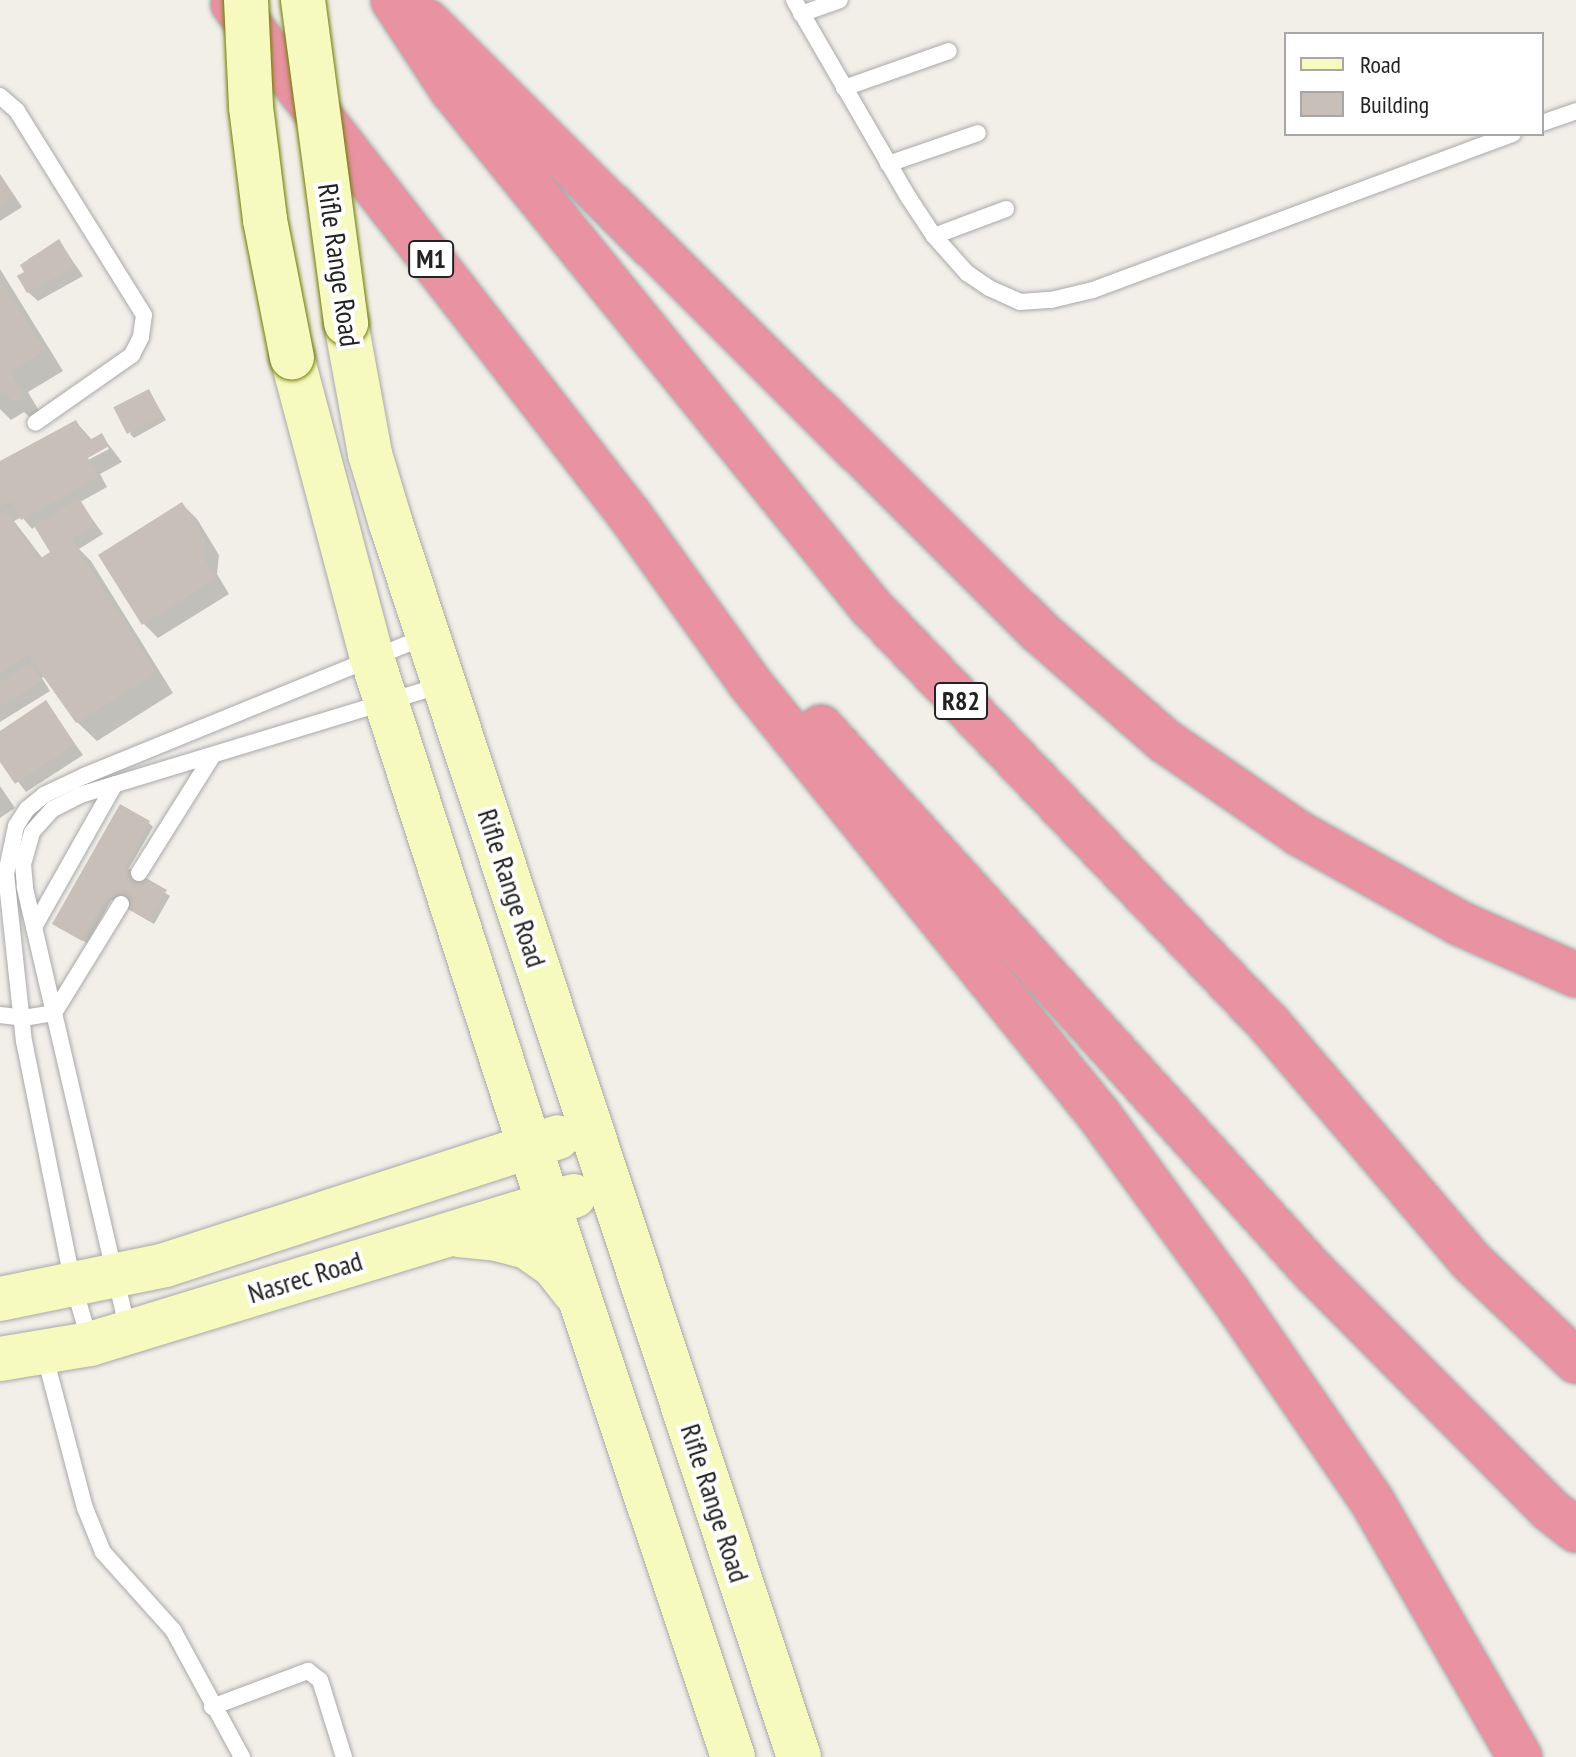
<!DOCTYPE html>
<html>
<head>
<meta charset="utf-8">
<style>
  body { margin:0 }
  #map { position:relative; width:1576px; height:1757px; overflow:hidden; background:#f2efe9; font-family:"PT Sans Narrow",sans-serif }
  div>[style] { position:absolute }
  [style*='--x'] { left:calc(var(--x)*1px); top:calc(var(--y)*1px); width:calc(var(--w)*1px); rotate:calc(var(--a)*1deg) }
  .shadow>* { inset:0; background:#0003 }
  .building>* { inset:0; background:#c7bfb8; transform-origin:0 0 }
  .roads { filter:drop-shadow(0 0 2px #a9a9a9) drop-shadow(0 0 2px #a9a9a9) }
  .lane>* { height:16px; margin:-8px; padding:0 8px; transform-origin:8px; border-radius:8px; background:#fff }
  .secondary>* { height:44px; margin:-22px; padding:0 22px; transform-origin:22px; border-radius:22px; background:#f7fabf }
  .highway>* { height:44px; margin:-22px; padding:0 22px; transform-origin:22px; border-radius:22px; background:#e892a2 }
  .bridges { filter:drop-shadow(0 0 2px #707d05) drop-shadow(0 0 2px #707d05) }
  .secondary-bridge>* { height:44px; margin:-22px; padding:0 22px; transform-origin:22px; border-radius:22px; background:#f7fabf }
  span { translate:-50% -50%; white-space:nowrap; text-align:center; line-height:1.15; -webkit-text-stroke:8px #fff; paint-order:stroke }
  .shield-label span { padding:2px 6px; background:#fff; border:2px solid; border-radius:6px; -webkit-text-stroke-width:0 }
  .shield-label { font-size:26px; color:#222; font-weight:700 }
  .street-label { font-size:28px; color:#222 }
  .legend { position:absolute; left:1284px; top:32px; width:260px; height:104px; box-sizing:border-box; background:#fff; border:2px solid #a7a7a7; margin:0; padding:10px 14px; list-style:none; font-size:24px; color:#222 }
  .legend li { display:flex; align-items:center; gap:16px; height:40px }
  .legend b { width:40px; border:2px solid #a7a7a7 }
</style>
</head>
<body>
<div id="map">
  <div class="shadow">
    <div style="clip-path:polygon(0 174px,22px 207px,0 221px)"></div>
    <div style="clip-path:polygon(59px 241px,83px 276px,38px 301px,28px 292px,28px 259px)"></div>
    <div style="clip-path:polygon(0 269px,63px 371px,28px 392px,42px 416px,34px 421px,24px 412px,11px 420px,0 409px)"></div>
    <div style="clip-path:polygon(152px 396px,166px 420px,134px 438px,130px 434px)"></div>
    <div style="clip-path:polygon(evenodd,76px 422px,93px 441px,102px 436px,122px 462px,100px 474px,107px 487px,80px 502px,103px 534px,79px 549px,91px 561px,173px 693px,97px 741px,77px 722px,45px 676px,42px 678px,50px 691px,0 722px,0 464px,76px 422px,107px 446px,109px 449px,88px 460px,85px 458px,107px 446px,76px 422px,22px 517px,32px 529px,36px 526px,53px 553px,43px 559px,14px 521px,22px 517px)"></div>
    <div style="clip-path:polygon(182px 504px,197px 519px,219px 555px,217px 574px,229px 594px,158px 638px,144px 624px)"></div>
    <div style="clip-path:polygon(46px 703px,83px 755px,26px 792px,0 758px,0 733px)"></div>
    <div style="clip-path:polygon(0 786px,15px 808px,0 818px)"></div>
    <div style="clip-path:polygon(149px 823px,153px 827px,128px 870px,170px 896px,154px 924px,112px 899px,87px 943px,59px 927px)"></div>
  </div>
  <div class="building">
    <div style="clip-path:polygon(0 176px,14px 197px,0 206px)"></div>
    <div style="clip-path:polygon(59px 239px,75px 266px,27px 293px,17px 276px,24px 272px,20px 265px)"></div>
    <div style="clip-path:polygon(0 278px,45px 351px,10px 372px,24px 396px,13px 403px,6px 392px,0 395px)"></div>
    <div style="left:149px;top:389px;width:30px;height:40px;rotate:63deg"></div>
    <div style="clip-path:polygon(76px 420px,88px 441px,102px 433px,109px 446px,88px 458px,99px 477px,21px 520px,11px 501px,0 507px,0 461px)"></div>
    <div style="clip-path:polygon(79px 498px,95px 524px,72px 539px,156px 673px,76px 723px,28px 655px,0 673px,0 515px,7px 511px,38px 560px,50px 552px,34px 526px)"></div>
    <div style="clip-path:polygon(182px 502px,205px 539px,203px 557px,216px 578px,142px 625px,98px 555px)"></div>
    <div style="clip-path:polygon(30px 663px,42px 681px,0 707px,0 682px)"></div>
    <div style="clip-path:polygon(46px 700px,75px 744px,15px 784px,0 762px,0 731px)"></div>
    <div style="clip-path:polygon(120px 804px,150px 821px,125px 866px,167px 890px,149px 921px,107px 897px,82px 941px,52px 924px)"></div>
  </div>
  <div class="roads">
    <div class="lane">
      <div style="--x:794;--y:0;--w:229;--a:59.9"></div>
      <div style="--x:909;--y:198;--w:45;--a:56.7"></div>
      <div style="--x:934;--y:236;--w:50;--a:48.3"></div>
      <div style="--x:967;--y:273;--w:27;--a:34"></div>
      <div style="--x:989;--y:288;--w:34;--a:24"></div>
      <div style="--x:1020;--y:302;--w:31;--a:-4"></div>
      <div style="--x:1051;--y:300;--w:43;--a:-13.4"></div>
      <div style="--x:1093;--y:290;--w:448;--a:-20.4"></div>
      <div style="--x:801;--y:14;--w:41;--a:-19.7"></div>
      <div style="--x:844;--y:88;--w:111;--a:-19.4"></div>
      <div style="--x:0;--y:96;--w:23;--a:41"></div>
      <div style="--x:17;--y:111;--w:240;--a:58.1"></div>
      <div style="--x:144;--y:315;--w:22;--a:98"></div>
      <div style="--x:141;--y:337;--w:20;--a:117"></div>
      <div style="--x:132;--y:355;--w:118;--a:145"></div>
      <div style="--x:1542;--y:123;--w:36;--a:-19"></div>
      <div style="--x:888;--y:164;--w:95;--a:-19"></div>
      <div style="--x:934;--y:236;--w:77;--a:-20.6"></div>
      <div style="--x:139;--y:873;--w:139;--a:-57.9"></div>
      <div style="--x:34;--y:927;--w:164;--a:-60.5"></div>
      <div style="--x:0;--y:1015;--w:23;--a:7"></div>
      <div style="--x:23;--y:1018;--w:31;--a:-9"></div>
      <div style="--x:54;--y:1013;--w:128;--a:-58.4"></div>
      <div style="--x:128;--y:1331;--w:456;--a:-103.1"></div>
      <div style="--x:25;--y:887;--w:23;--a:-95"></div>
      <div style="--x:23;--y:864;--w:33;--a:-74"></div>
      <div style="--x:32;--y:832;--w:31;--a:-48"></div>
      <div style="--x:53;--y:809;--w:30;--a:-27"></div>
      <div style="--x:80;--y:795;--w:378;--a:-16.9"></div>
      <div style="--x:90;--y:1342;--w:60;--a:-106.3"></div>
      <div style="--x:73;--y:1284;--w:247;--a:-101.4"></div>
      <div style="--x:24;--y:1042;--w:169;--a:-96.1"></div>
      <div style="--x:6;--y:874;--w:49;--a:-78.2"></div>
      <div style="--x:16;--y:826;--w:20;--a:-57"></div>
      <div style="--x:27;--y:809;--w:22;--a:-39"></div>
      <div style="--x:44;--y:795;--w:44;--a:-25.4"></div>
      <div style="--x:84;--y:776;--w:368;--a:-22.2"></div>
      <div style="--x:44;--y:1353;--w:160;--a:75.2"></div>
      <div style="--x:85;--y:1508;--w:48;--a:67.8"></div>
      <div style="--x:103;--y:1552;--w:105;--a:48.1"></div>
      <div style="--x:173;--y:1630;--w:145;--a:61.5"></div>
      <div style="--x:212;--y:1707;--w:103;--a:-20.6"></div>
      <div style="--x:308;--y:1671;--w:15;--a:37"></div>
      <div style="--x:320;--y:1680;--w:81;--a:72.7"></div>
    </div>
    <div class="secondary">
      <div style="--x:346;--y:323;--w:133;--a:79.6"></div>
      <div style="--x:370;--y:454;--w:73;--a:73.3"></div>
      <div style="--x:391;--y:524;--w:1299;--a:71.69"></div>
      <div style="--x:292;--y:357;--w:311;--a:75.1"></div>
      <div style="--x:372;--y:658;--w:573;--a:72.1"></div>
      <div style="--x:548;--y:1203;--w:584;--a:71.53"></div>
      <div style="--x:459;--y:1235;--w:38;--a:6"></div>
      <div style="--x:497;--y:1239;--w:31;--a:15"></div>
      <div style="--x:527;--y:1247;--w:33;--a:35"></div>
      <div style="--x:554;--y:1266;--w:33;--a:52"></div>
      <div style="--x:0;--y:1299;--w:168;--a:-11.6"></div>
      <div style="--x:165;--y:1265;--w:413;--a:-18"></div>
      <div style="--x:0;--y:1359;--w:91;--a:-9.5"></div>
      <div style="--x:90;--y:1344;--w:506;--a:-17"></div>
    </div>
    <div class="highway">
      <div style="--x:393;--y:0;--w:108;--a:56.8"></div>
      <div style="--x:452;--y:90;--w:664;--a:50.99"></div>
      <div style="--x:870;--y:606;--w:579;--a:46.33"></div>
      <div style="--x:1270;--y:1025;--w:311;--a:49.6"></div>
      <div style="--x:1472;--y:1262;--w:144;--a:43.6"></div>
      <div style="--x:233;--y:4;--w:649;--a:52.19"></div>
      <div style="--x:631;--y:517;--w:203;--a:54.4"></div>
      <div style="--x:749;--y:682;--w:557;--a:51.05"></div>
      <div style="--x:1099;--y:1115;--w:220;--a:53.9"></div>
      <div style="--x:1229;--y:1293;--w:252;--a:55.5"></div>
      <div style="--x:1372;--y:1501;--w:296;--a:60"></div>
      <div style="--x:426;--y:21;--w:866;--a:44.86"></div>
      <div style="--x:1040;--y:632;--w:166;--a:41.1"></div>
      <div style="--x:1165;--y:741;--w:164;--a:34.6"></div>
      <div style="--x:1300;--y:834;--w:182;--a:29.2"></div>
      <div style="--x:1459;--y:923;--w:128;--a:24"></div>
      <div style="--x:821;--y:727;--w:735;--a:47.87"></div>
      <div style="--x:1314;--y:1272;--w:334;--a:45.2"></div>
      <div style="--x:1549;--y:1509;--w:34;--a:38"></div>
    </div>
  </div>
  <div class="bridges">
    <div class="secondary-bridge">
      <div style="--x:246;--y:0;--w:107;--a:87.3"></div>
      <div style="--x:251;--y:107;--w:114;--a:82.9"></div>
      <div style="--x:265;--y:220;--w:140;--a:78.9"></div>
      <div style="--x:303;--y:0;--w:326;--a:82.4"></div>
    </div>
  </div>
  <div class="shield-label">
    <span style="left:431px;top:259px">M1</span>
    <span style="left:961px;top:701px">R82</span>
  </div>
  <div class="street-label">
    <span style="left:339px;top:265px;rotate:82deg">Rifle Range Road</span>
    <span style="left:512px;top:888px;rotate:72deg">Rifle Range Road</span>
    <span style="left:305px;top:1277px;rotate:-17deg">Nasrec Road</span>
    <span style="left:715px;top:1503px;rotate:72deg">Rifle Range Road</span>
  </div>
  <ul class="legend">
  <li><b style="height:10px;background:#f7fabf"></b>Road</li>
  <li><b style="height:22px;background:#c7bfb8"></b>Building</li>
  </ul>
</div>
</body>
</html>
